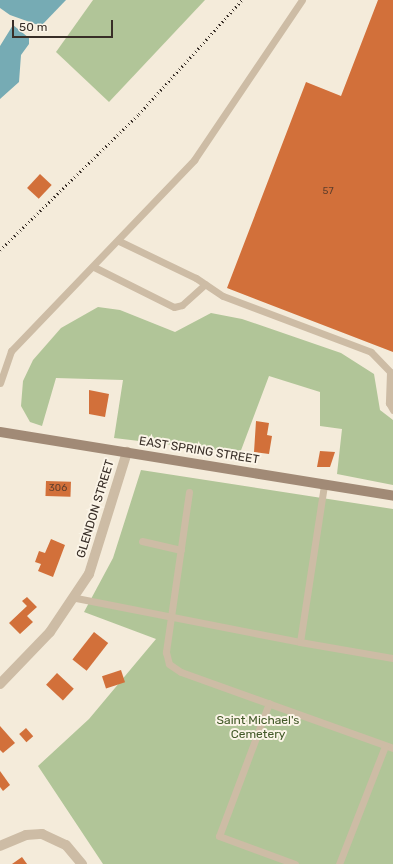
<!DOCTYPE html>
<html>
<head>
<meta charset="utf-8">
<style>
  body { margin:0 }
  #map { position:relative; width:393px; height:864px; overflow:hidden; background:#f4ebda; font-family:Rubik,sans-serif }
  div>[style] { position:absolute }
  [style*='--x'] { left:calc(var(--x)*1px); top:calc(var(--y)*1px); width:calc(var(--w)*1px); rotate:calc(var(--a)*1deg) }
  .green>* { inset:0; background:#b1c598 }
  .water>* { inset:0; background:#76abb4 }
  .building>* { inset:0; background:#d2703a; transform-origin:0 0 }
  .service>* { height:7px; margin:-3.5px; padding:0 3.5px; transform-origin:3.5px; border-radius:3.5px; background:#cdbca5 }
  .minor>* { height:10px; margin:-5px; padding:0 5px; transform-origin:5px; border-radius:5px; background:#cdbca5 }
  .secondary>* { height:10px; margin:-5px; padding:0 5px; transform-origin:5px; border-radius:5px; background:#a18a76 }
  .rail>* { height:3px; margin-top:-1.5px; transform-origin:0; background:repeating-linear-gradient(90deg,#382e27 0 1px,transparent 0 4px) }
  span { translate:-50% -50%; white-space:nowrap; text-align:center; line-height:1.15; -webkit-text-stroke:4px #fbf4e7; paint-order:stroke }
  .number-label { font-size:10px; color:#5e3e2c }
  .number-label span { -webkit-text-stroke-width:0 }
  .street-label { font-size:12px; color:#382e27 }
  .park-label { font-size:12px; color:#425928 }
  .scale { position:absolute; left:12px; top:20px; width:101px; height:18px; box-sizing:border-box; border:2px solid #382e27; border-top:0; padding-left:5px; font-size:12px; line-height:14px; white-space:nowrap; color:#382e27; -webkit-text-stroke:3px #fbf4e7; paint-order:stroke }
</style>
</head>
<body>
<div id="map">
  <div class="green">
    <div style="clip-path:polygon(93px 0,205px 0,109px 102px,56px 52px)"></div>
    <div style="clip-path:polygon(98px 307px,120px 310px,175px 332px,211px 313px,242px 319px,341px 353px,374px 374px,380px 410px,393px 420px,393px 485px,337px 474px,342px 429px,320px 426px,320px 392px,269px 376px,240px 453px,114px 438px,123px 380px,56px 378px,42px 426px,30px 422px,21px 406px,23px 381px,33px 360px,61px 328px)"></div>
    <div style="clip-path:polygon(141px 470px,393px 509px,393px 864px,103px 864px,38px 766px,89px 719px,156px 639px,84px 612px,113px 558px)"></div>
  </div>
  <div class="water">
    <div style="clip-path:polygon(0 0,66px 0,41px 26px,10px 15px,0 8px)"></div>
    <div style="clip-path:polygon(13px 25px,29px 38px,29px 44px,21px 55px,19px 82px,0 99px,0 46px)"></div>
  </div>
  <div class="building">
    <div style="clip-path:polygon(378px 0,393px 0,393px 352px,227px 288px,306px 82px,341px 96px)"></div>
    <div style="left:40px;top:174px;width:16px;height:19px;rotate:43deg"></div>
    <div style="clip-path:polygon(89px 390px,109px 394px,105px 417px,89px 414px)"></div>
    <div style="clip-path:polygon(256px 421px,269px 423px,267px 435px,272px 436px,269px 454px,254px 452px)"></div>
    <div style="clip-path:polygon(320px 451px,335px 452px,330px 467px,317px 467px)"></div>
    <div style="left:46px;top:481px;width:25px;height:15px;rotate:2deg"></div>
    <div style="clip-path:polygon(51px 539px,65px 545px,53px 577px,38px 571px,41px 564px,35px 562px,39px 551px,45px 553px)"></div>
    <div style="clip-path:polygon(27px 597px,37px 607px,27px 616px,33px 622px,20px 634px,9px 623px,27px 606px,22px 601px)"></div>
    <div style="left:94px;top:632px;width:18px;height:35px;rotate:38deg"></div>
    <div style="left:121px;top:670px;width:13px;height:20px;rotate:72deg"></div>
    <div style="left:57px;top:673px;width:23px;height:16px;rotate:43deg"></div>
    <div style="clip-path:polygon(0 726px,15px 743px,3px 753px,0 750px)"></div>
    <div style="left:26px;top:728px;width:11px;height:9px;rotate:49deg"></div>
    <div style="clip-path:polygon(0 771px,10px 785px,3px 791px,0 787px)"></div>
    <div style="clip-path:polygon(22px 857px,27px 864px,12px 864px)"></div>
  </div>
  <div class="service">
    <div style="--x:119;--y:241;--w:85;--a:25.7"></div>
    <div style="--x:196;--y:278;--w:32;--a:34"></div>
    <div style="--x:223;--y:296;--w:158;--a:20.7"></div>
    <div style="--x:371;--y:352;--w:28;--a:46"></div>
    <div style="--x:390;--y:372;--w:31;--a:92"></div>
    <div style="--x:389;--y:403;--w:8;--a:60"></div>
    <div style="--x:94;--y:267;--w:89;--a:26.6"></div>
    <div style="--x:174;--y:307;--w:8;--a:-14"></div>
    <div style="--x:182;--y:305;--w:31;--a:-42"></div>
    <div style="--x:0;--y:383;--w:34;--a:-71"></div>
    <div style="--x:11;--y:351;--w:265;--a:-46.2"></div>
    <div style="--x:194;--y:160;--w:193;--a:-56"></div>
    <div style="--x:189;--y:492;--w:162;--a:98.2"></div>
    <div style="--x:166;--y:652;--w:12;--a:76"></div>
    <div style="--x:169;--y:664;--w:14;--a:34"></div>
    <div style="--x:181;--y:672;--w:225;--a:19.7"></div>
    <div style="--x:142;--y:541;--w:40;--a:13"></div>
    <div style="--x:76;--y:598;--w:228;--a:11.1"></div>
    <div style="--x:300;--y:642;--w:159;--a:-81.3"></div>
    <div style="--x:300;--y:642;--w:94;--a:9.8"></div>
    <div style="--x:269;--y:703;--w:142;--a:110.6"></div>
    <div style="--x:219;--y:836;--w:81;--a:20.2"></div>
    <div style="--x:339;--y:864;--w:127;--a:-68.7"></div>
  </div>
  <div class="minor">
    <div style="--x:0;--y:684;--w:72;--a:-46.1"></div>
    <div style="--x:50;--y:632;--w:70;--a:-56.1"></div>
    <div style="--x:89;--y:574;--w:128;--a:-72.7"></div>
    <div style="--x:0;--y:846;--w:28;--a:-23"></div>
    <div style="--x:26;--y:835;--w:16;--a:-4"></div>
    <div style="--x:42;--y:834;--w:26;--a:25"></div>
    <div style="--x:66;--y:845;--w:25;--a:50"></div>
  </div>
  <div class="secondary">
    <div style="--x:0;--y:432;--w:398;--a:9.2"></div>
  </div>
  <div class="rail">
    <div style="--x:0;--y:250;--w:194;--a:-44.4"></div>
    <div style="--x:139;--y:114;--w:154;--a:-47.9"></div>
  </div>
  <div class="number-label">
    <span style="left:328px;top:192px">57</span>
    <span style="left:58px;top:489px">306</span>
  </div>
  <div class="street-label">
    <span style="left:199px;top:451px;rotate:9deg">EAST SPRING STREET</span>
    <span style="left:96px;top:509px;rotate:-73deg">GLENDON STREET</span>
  </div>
  <div class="park-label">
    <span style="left:258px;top:728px">Saint Michael's<br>Cemetery</span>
  </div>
  <div class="scale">50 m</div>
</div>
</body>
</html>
